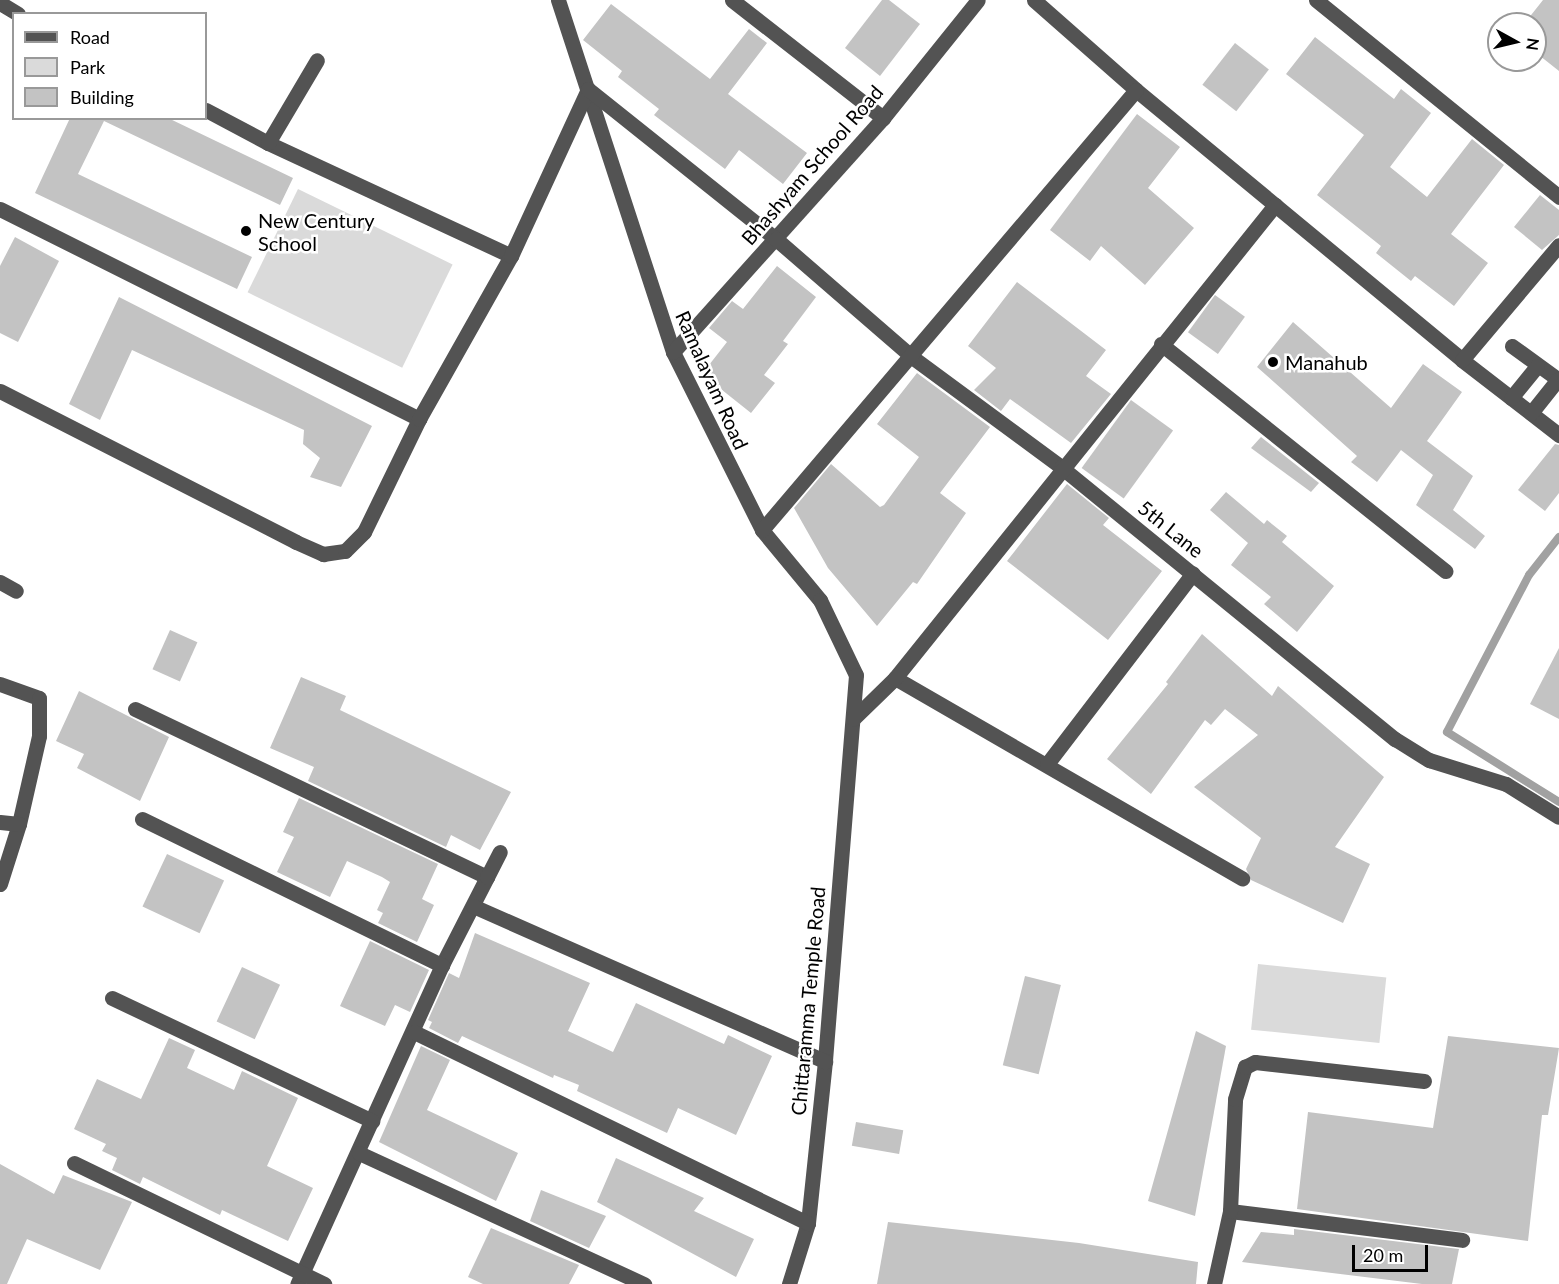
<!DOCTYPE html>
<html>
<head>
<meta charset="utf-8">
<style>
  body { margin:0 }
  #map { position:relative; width:1559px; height:1284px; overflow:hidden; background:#fff; font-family:Lato,sans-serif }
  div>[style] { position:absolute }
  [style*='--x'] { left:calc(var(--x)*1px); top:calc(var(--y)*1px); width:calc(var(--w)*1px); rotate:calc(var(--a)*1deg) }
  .green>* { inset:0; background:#dadada; transform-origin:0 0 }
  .stream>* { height:8px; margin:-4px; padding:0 4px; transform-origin:4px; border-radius:4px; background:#a1a1a1 }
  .building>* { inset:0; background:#c3c3c3; transform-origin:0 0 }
  .minor>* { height:15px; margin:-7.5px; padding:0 7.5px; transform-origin:7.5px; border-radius:7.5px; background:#535353 }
  .dots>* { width:16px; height:16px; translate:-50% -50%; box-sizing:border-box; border:3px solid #fff; border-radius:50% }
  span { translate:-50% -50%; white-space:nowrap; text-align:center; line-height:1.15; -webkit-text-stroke:5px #fff; paint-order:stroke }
  .street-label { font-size:20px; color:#000 }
  .poi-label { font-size:20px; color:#000 }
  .left { translate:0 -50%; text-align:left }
  .legend { position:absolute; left:12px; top:12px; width:195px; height:108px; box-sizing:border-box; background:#fff; border:2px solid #999; margin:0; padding:8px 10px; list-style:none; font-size:18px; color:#000 }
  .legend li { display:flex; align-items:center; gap:12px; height:30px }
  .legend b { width:30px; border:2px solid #999 }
  .north { position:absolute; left:1487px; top:12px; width:60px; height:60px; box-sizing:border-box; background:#fff; border:2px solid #999; border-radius:50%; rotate:98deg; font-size:16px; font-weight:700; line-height:24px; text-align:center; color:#000 }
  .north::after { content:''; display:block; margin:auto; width:21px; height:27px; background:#000; clip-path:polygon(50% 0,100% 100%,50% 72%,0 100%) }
  .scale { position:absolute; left:1352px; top:1245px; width:76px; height:27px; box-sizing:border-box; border:3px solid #000; border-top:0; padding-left:8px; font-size:18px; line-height:21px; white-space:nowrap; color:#000; -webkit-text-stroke:4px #fff; paint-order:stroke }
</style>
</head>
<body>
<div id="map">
  <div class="green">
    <div style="left:298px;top:189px;width:172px;height:115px;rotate:26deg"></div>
    <div style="left:1258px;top:964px;width:129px;height:66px;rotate:6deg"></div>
  </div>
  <div class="stream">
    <div style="--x:1559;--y:537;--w:48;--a:128.3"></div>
    <div style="--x:1529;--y:575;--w:177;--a:117.6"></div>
    <div style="--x:1447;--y:732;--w:132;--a:32"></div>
  </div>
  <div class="building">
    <div style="clip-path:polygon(882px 0,889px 0,920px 24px,880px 76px,845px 48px)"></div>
    <div style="clip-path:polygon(1543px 0,1559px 0,1559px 71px,1535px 52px,1535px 24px,1524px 24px)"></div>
    <div style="clip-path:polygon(611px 4px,710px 79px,749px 29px,767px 43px,728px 94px,807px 153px,783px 184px,739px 150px,725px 169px,654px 115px,659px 109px,618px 77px,622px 71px,583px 40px)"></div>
    <div style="clip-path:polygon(1315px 37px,1394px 99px,1401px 89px,1431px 113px,1390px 167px,1427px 197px,1472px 139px,1504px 165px,1451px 234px,1488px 263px,1454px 306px,1415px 276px,1411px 281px,1376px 253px,1381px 246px,1317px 195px,1364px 135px,1286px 74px)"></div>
    <div style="left:1235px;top:43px;width:43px;height:53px;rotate:38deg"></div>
    <div style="clip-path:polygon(1137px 114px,1180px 147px,1148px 188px,1194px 228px,1145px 285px,1101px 246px,1090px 261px,1050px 230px)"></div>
    <div style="clip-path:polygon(70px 118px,168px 118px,293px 178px,280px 205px,104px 121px,78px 174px,252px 257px,237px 289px,35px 193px)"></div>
    <div style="clip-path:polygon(1540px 195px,1559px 210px,1559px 235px,1542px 250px,1514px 227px)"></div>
    <div style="clip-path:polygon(15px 237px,59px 261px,18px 342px,0 333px,0 266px)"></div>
    <div style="clip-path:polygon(777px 266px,816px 297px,783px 341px,788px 344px,764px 375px,775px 383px,751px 413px,702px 374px,727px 342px,709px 328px,732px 301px,743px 309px)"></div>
    <div style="clip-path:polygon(1017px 282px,1106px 350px,1086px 376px,1111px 394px,1071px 443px,1010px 399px,1001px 411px,974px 390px,996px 368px,968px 346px)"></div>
    <div style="left:1215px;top:295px;width:37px;height:46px;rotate:36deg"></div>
    <div style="clip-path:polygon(119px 297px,372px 426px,341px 487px,310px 477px,320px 458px,303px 444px,304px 430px,132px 350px,100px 420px,69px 404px)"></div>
    <div style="clip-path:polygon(1293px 322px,1391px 408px,1423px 364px,1462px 392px,1427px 441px,1473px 476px,1453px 510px,1485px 536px,1475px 549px,1416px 505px,1433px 475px,1401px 450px,1377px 482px,1351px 462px,1357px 456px,1257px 367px)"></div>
    <div style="clip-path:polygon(917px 373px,990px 427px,940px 493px,966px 513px,917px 584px,913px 582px,877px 626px,828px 568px,794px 508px,831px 464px,880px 507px,884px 505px,919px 457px,877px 424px)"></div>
    <div style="left:1131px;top:400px;width:52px;height:84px;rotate:36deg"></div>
    <div style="clip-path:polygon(1261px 437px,1319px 483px,1311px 492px,1251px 448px)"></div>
    <div style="clip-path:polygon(1555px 444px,1559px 445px,1559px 493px,1545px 511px,1518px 490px)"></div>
    <div style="clip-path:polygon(1067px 484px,1109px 518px,1103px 525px,1162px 571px,1108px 640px,1007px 561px)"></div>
    <div style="clip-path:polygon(1226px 492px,1264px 524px,1267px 520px,1287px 536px,1282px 542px,1334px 586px,1297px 632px,1264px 604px,1271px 597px,1231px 565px,1248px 543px,1210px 510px)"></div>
    <div style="left:170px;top:630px;width:30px;height:43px;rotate:24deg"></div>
    <div style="clip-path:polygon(1202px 634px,1272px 696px,1278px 686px,1384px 777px,1335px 847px,1370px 864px,1343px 923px,1251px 880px,1246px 869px,1261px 838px,1194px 787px,1258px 735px,1225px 709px,1211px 725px,1205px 720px,1151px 794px,1107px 759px,1168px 684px,1166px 682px)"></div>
    <div style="clip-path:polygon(1559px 648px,1559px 719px,1530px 704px)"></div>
    <div style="clip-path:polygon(301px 677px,346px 696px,340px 710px,511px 792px,480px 850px,451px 835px,446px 847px,308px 781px,314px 767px,270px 748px)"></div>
    <div style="clip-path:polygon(79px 691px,169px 737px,140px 801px,77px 768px,84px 754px,56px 741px)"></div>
    <div style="clip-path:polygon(299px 798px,438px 864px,422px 899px,434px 905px,417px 942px,378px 923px,383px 913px,377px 910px,390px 882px,382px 877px,347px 861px,330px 897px,277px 872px,294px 837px,283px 832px)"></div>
    <div style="left:167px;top:854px;width:63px;height:58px;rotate:25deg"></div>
    <div style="clip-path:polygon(475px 933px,590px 983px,568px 1031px,613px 1052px,636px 1003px,724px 1044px,728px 1035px,772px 1056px,736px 1135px,678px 1108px,667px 1133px,577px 1091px,579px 1085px,554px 1075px,553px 1078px,462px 1036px,458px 1043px,429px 1028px,432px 1022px,428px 1020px,449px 973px,459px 978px)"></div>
    <div style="clip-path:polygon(370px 941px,429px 970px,410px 1012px,395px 1005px,385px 1026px,340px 1006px)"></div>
    <div style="left:242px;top:967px;width:42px;height:60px;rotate:25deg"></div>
    <div style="left:1025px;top:976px;width:37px;height:92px;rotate:14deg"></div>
    <div style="clip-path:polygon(1196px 1031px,1226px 1046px,1195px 1216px,1148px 1201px)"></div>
    <div style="clip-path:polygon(1448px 1036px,1559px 1048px,1548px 1115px,1542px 1115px,1528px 1241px,1297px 1209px,1308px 1112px,1433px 1128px)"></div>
    <div style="clip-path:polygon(169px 1038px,195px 1050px,187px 1068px,234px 1090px,242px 1071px,298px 1098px,267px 1166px,313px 1188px,288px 1241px,222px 1210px,220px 1215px,143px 1177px,140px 1184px,112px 1170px,117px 1158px,102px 1151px,106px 1144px,74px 1129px,97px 1079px,141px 1099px)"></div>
    <div style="clip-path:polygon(421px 1046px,450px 1060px,427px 1110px,518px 1153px,496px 1201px,379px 1142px)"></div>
    <div style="left:856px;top:1122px;width:48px;height:24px;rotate:10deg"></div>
    <div style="clip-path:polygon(616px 1158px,704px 1198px,694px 1211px,754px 1239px,736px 1277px,597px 1202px)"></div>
    <div style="clip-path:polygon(0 1164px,54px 1194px,63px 1175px,132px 1202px,100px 1270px,27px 1239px,7px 1284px,0 1284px)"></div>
    <div style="clip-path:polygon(541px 1190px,606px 1216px,589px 1248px,530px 1221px)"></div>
    <div style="clip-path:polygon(888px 1222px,1079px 1243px,1198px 1262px,1196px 1284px,877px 1284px)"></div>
    <div style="clip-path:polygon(491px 1228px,579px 1265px,569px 1284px,483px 1284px,468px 1277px)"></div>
    <div style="clip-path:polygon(1294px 1229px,1459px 1249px,1452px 1284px,1422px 1284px,1242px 1262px,1261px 1232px,1294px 1235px)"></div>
  </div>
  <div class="minor">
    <div style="--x:558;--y:0;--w:370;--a:71.9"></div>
    <div style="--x:673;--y:352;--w:199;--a:63.4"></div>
    <div style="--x:762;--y:530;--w:91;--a:50.4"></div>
    <div style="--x:820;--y:600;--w:83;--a:64.4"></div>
    <div style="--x:856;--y:675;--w:387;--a:94.6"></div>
    <div style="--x:825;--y:1061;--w:163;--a:96"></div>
    <div style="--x:808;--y:1223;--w:64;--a:107.3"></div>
    <div style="--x:732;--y:0;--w:192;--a:38"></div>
    <div style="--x:1034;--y:0;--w:136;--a:41.4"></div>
    <div style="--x:1136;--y:90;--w:423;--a:39.6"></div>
    <div style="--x:1462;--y:360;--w:123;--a:37.7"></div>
    <div style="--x:1316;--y:0;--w:313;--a:39"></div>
    <div style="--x:0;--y:3;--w:21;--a:31"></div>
    <div style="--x:206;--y:110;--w:70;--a:28"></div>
    <div style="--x:268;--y:143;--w:268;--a:24.9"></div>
    <div style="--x:268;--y:143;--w:96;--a:-59.4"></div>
    <div style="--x:0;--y:209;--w:469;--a:26.6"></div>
    <div style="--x:1161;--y:344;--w:364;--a:38.6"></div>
    <div style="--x:1512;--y:346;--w:58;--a:35.9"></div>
    <div style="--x:673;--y:352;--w:314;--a:-48.1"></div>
    <div style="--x:883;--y:118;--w:151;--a:-51.2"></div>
    <div style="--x:1462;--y:360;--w:150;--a:-49.9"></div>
    <div style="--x:0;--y:391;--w:332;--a:27"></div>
    <div style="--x:296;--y:542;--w:30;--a:24"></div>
    <div style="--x:323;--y:554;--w:22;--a:-8"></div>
    <div style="--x:345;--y:551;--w:27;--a:-45"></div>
    <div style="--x:364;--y:532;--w:126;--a:-64"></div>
    <div style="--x:419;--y:419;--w:187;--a:-60.6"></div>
    <div style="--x:511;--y:256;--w:184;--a:-65.2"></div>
    <div style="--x:588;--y:89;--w:241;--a:38.6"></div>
    <div style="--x:776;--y:239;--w:180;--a:40.9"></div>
    <div style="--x:912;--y:357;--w:185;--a:36.4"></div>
    <div style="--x:1061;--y:467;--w:431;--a:39.2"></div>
    <div style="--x:1395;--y:739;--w:40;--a:32"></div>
    <div style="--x:1429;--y:760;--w:81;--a:17.3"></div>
    <div style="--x:1506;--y:784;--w:62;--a:31.9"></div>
    <div style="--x:1511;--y:398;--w:41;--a:-50.9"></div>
    <div style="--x:1531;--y:413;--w:43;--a:-51.5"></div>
    <div style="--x:762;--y:530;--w:577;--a:-49.64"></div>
    <div style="--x:0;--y:582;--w:18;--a:29"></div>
    <div style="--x:895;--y:678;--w:401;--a:30"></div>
    <div style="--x:0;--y:684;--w:41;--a:19.7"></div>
    <div style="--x:39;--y:698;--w:38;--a:90"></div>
    <div style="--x:39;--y:736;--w:90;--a:102.8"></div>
    <div style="--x:19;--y:824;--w:63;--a:107.6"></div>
    <div style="--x:135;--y:709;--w:390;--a:25.5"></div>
    <div style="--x:487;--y:877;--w:99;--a:117.1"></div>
    <div style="--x:442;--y:965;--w:350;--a:114.4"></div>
    <div style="--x:853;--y:719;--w:59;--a:-44.3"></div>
    <div style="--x:895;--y:678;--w:607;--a:-51.22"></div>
    <div style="--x:1047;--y:764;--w:240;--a:-52.6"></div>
    <div style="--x:142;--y:819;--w:334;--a:26"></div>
    <div style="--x:0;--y:822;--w:19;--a:6"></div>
    <div style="--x:487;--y:877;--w:28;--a:-63"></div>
    <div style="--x:473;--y:906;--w:385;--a:23.8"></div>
    <div style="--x:112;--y:998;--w:288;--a:25.3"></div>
    <div style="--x:414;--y:1032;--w:438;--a:25.9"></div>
    <div style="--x:359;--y:1153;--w:314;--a:24.7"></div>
    <div style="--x:74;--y:1163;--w:278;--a:25.8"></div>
    <div style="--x:1230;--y:1211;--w:234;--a:7.1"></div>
    <div style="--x:1214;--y:1284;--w:75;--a:-77.6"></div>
    <div style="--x:1230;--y:1211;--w:112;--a:-87.4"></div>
    <div style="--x:1235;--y:1099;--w:34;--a:-73"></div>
    <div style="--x:1245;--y:1067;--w:11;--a:-27"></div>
    <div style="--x:1255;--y:1062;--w:170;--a:6.4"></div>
  </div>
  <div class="dots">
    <div style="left:246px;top:231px;background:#000"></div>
    <div style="left:1273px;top:362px;background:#000"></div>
  </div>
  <div class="street-label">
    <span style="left:812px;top:165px;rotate:-49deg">Bhashyam School Road</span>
    <span style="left:712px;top:380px;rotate:66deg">Ramalayam Road</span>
    <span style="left:1171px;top:529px;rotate:39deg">5th Lane</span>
    <span style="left:808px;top:1001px;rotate:-85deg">Chittaramma Temple Road</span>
  </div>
  <div class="poi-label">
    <span class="left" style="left:258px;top:232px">New Century<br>School</span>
    <span class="left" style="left:1285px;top:362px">Manahub</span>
  </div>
  <ul class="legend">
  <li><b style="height:8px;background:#535353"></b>Road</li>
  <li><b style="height:16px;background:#dadada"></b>Park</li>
  <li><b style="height:16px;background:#c3c3c3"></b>Building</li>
  </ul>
  <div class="north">N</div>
  <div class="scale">20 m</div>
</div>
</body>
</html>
